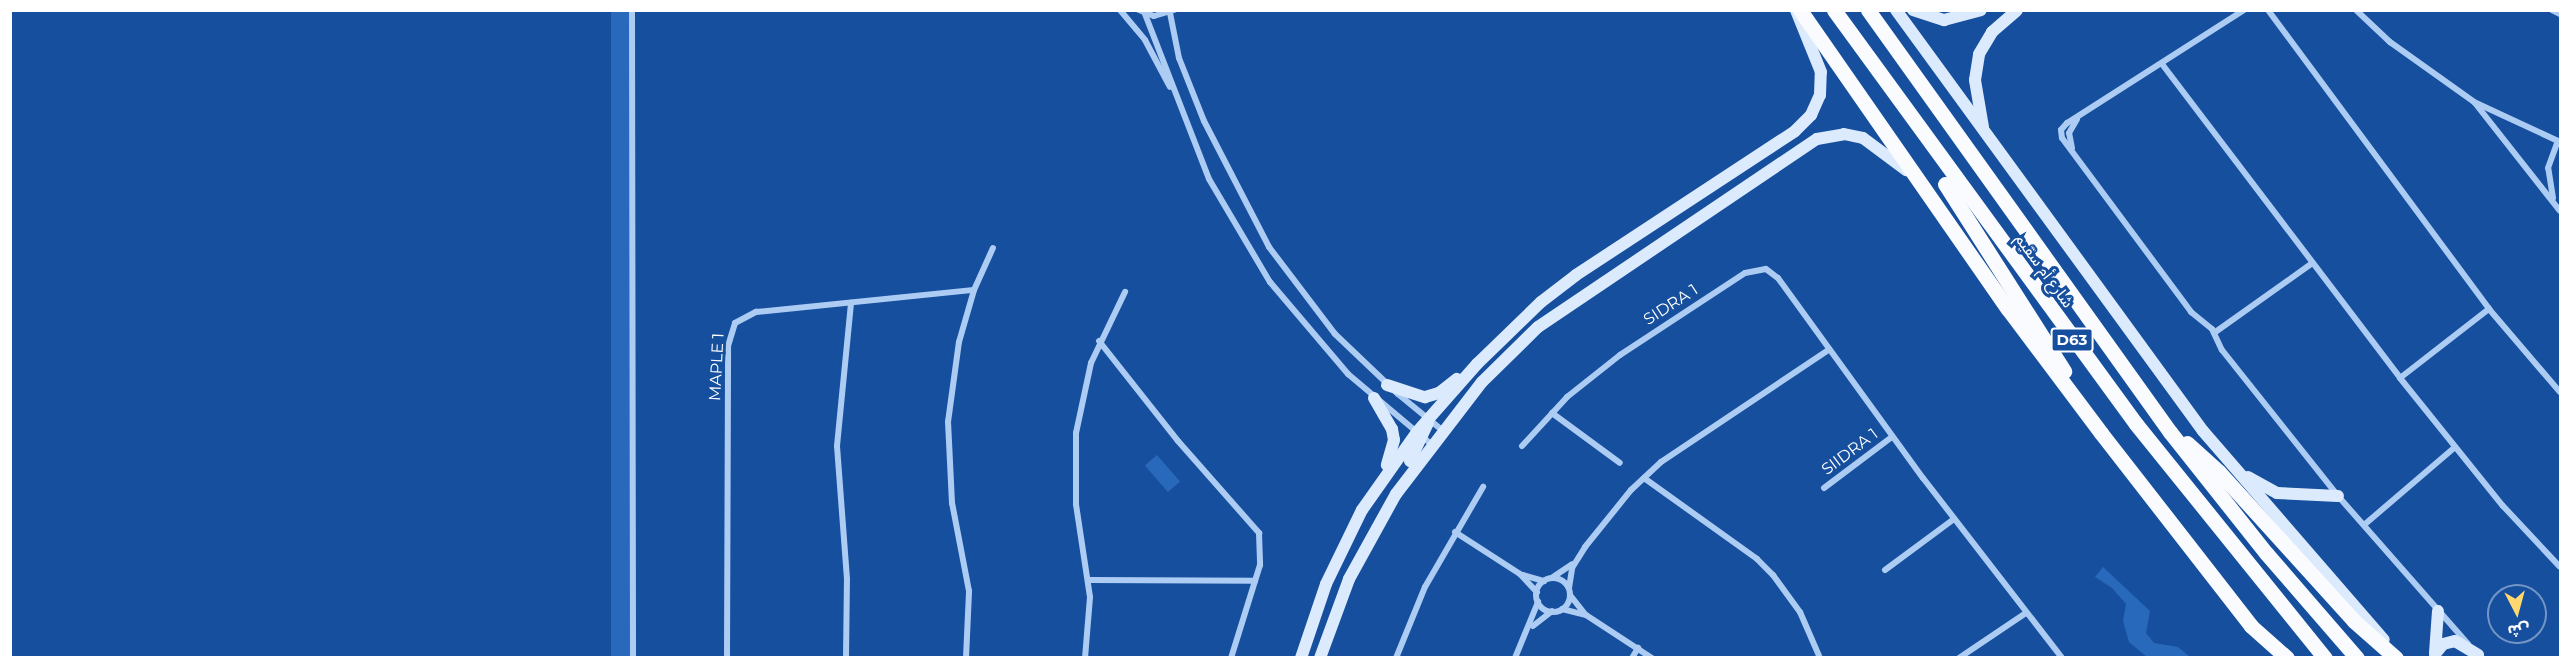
<!DOCTYPE html>
<html>
<head>
<meta charset="utf-8">
<style>
  body { margin:0 }
  #map { position:relative; width:2571px; height:668px; overflow:hidden; background:#154f9e; font-family:Montserrat,"Noto Sans Arabic",sans-serif }
  div>[style] { position:absolute }
  [style*='--x'] { left:calc(var(--x)*1px); top:calc(var(--y)*1px); width:calc(var(--w)*1px); rotate:calc(var(--a)*1deg) }
  .green>* { inset:0; background:#2969bb; transform-origin:0 0 }
  .street>* { height:6px; margin:-3px; padding:0 3px; transform-origin:3px; border-radius:3px; background:#adccf3 }
  .street>.ring { margin:-3px; padding:0; box-sizing:content-box; background:none; border:6px solid #adccf3; border-radius:50% }
  .secondary>* { height:12px; margin:-6px; padding:0 6px; transform-origin:6px; border-radius:6px; background:#dceafd }
  .primary>* { height:15px; margin:-7.5px; padding:0 7.5px; transform-origin:7.5px; border-radius:7.5px; background:#f9fbff }
  span { translate:-50% -50%; white-space:nowrap; text-align:center; line-height:1.15; -webkit-text-stroke:6px #154f9e; paint-order:stroke }
  .shield-label span { padding:2px 4px; background:#154f9e; border:2px solid; border-radius:4px; -webkit-text-stroke-width:0 }
  .shield-label { font-size:15px; color:#fff; font-weight:700 }
  .street-label { font-size:16px; color:#fff }
  .frame { position:absolute; inset:0; border:12px solid #fff; pointer-events:none }
  .north { position:absolute; left:2487px; top:584px; width:60px; height:60px; box-sizing:border-box; background:#154f9e; border:2px solid #7395c5; border-radius:50%; rotate:174deg; font-size:16px; font-weight:700; line-height:24px; text-align:center; color:#fff }
  .north::after { content:''; display:block; margin:auto; width:21px; height:27px; background:#ffd76f; clip-path:polygon(50% 0,100% 100%,50% 72%,0 100%) }
</style>
</head>
<body>
<div id="map">
  <div class="green">
    <div style="left:611px;top:11px;width:23px;height:646px"></div>
    <div style="left:1157px;top:455px;width:35px;height:16px;rotate:49deg"></div>
    <div style="clip-path:polygon(2103px 567px,2150px 611px,2146px 633px,2154px 643px,2178px 647px,2190px 657px,2147px 657px,2129px 642px,2123px 621px,2126px 604px,2112px 588px,2095px 577px)"></div>
  </div>
  <div class="street">
    <div style="--x:632;--y:10;--w:648;--a:89.91"></div>
    <div style="--x:1120;--y:10;--w:39;--a:50"></div>
    <div style="--x:1145;--y:40;--w:53;--a:62"></div>
    <div style="--x:1139;--y:10;--w:16;--a:22"></div>
    <div style="--x:1154;--y:16;--w:21;--a:-17"></div>
    <div style="--x:2244;--y:10;--w:210;--a:147.4"></div>
    <div style="--x:2067;--y:123;--w:9;--a:131"></div>
    <div style="--x:2061;--y:130;--w:8;--a:83"></div>
    <div style="--x:2062;--y:138;--w:217;--a:53.4"></div>
    <div style="--x:2191;--y:312;--w:27;--a:39"></div>
    <div style="--x:2212;--y:329;--w:23;--a:65"></div>
    <div style="--x:2222;--y:350;--w:186;--a:51.5"></div>
    <div style="--x:2338;--y:496;--w:197;--a:48.7"></div>
    <div style="--x:2268;--y:10;--w:372;--a:53.5"></div>
    <div style="--x:2489;--y:309;--w:109;--a:49.5"></div>
    <div style="--x:2356;--y:10;--w:47;--a:43.3"></div>
    <div style="--x:2390;--y:42;--w:103;--a:35.5"></div>
    <div style="--x:2474;--y:102;--w:95;--a:24.9"></div>
    <div style="--x:2552;--y:10;--w:9;--a:27"></div>
    <div style="--x:1170;--y:13;--w:46;--a:78.7"></div>
    <div style="--x:1179;--y:58;--w:68;--a:68.4"></div>
    <div style="--x:1204;--y:121;--w:142;--a:62.7"></div>
    <div style="--x:1269;--y:247;--w:109;--a:52.8"></div>
    <div style="--x:1335;--y:334;--w:87;--a:43.6"></div>
    <div style="--x:1398;--y:394;--w:57;--a:39.3"></div>
    <div style="--x:1145;--y:14;--w:177;--a:68.8"></div>
    <div style="--x:1209;--y:179;--w:120;--a:59.4"></div>
    <div style="--x:1270;--y:282;--w:121;--a:49.7"></div>
    <div style="--x:1348;--y:374;--w:109;--a:40.1"></div>
    <div style="--x:2162;--y:64;--w:394;--a:52.8"></div>
    <div style="--x:2400;--y:378;--w:164;--a:51.2"></div>
    <div style="--x:2503;--y:506;--w:83;--a:46.9"></div>
    <div style="--x:2475;--y:103;--w:137;--a:51.8"></div>
    <div style="--x:2072;--y:148;--w:15;--a:-101"></div>
    <div style="--x:2069;--y:133;--w:16;--a:-60"></div>
    <div style="--x:2553;--y:198;--w:30;--a:-99"></div>
    <div style="--x:2548;--y:168;--w:29;--a:-70"></div>
    <div style="--x:2214;--y:333;--w:119;--a:-35.4"></div>
    <div style="--x:1099;--y:341;--w:127;--a:51.7"></div>
    <div style="--x:1178;--y:441;--w:123;--a:48.6"></div>
    <div style="--x:1259;--y:533;--w:32;--a:88"></div>
    <div style="--x:1260;--y:565;--w:97;--a:107.3"></div>
    <div style="--x:2400;--y:378;--w:113;--a:-37.8"></div>
    <div style="--x:1552;--y:413;--w:84;--a:36.3"></div>
    <div style="--x:1522;--y:446;--w:67;--a:-47.4"></div>
    <div style="--x:1567;--y:397;--w:68;--a:-38.4"></div>
    <div style="--x:1620;--y:355;--w:149;--a:-33.3"></div>
    <div style="--x:1745;--y:273;--w:21;--a:-11"></div>
    <div style="--x:1766;--y:269;--w:15;--a:37"></div>
    <div style="--x:1778;--y:278;--w:247;--a:54.1"></div>
    <div style="--x:1923;--y:478;--w:227;--a:52.3"></div>
    <div style="--x:1644;--y:478;--w:139;--a:35.6"></div>
    <div style="--x:1757;--y:559;--w:23;--a:45"></div>
    <div style="--x:1773;--y:575;--w:46;--a:53.9"></div>
    <div style="--x:1800;--y:612;--w:50;--a:66.5"></div>
    <div style="--x:1824;--y:488;--w:85;--a:-36.9"></div>
    <div style="--x:2364;--y:525;--w:120;--a:-40.6"></div>
    <div style="--x:1455;--y:532;--w:77;--a:32.9"></div>
    <div style="--x:1520;--y:574;--w:25;--a:47"></div>
    <div style="--x:1885;--y:570;--w:86;--a:-36.5"></div>
    <div style="--x:1523;--y:575;--w:22;--a:16"></div>
    <div style="--x:1553;--y:577;--w:23;--a:-34"></div>
    <div class="ring" style="left:1536px;top:578px;width:28px;height:28px"></div>
    <div style="--x:1089;--y:580;--w:166;--a:0.3"></div>
    <div style="--x:1569;--y:588;--w:20;--a:-81"></div>
    <div style="--x:1572;--y:568;--w:25;--a:-58"></div>
    <div style="--x:1585;--y:547;--w:73;--a:-51.1"></div>
    <div style="--x:1631;--y:490;--w:41;--a:-43"></div>
    <div style="--x:1661;--y:462;--w:201;--a:-33.8"></div>
    <div style="--x:1570;--y:595;--w:23;--a:52"></div>
    <div style="--x:1562;--y:609;--w:25;--a:14"></div>
    <div style="--x:1586;--y:615;--w:79;--a:33.1"></div>
    <div style="--x:1533;--y:626;--w:24;--a:-38"></div>
    <div style="--x:727;--y:658;--w:312;--a:-89.8"></div>
    <div style="--x:728;--y:346;--w:24;--a:-73"></div>
    <div style="--x:735;--y:323;--w:24;--a:-28"></div>
    <div style="--x:756;--y:312;--w:219;--a:-5.8"></div>
    <div style="--x:846;--y:658;--w:79;--a:-89.3"></div>
    <div style="--x:847;--y:579;--w:133;--a:-94.3"></div>
    <div style="--x:837;--y:446;--w:144;--a:-84.4"></div>
    <div style="--x:966;--y:658;--w:67;--a:-87.4"></div>
    <div style="--x:969;--y:591;--w:90;--a:-100.9"></div>
    <div style="--x:952;--y:503;--w:81;--a:-92.8"></div>
    <div style="--x:948;--y:422;--w:81;--a:-82.2"></div>
    <div style="--x:959;--y:342;--w:54;--a:-73.9"></div>
    <div style="--x:974;--y:290;--w:46;--a:-65.7"></div>
    <div style="--x:1085;--y:658;--w:61;--a:-85.3"></div>
    <div style="--x:1090;--y:597;--w:94;--a:-98.6"></div>
    <div style="--x:1076;--y:504;--w:71;--a:-90"></div>
    <div style="--x:1076;--y:433;--w:72;--a:-77.9"></div>
    <div style="--x:1091;--y:363;--w:79;--a:-64.4"></div>
    <div style="--x:1396;--y:658;--w:77;--a:-67.8"></div>
    <div style="--x:1425;--y:587;--w:116;--a:-59.9"></div>
    <div style="--x:1515;--y:658;--w:61;--a:-67.7"></div>
    <div style="--x:1632;--y:658;--w:12;--a:-59"></div>
    <div style="--x:1959;--y:658;--w:81;--a:-33.9"></div>
  </div>
  <div class="secondary">
    <div style="--x:1896;--y:10;--w:521;--a:53.9"></div>
    <div style="--x:2203;--y:431;--w:276;--a:49.1"></div>
    <div style="--x:1913;--y:10;--w:33;--a:18"></div>
    <div style="--x:1944;--y:20;--w:38;--a:-15"></div>
    <div style="--x:1983;--y:127;--w:48;--a:-99.7"></div>
    <div style="--x:1975;--y:80;--w:26;--a:-81"></div>
    <div style="--x:1979;--y:54;--w:26;--a:-59"></div>
    <div style="--x:1992;--y:32;--w:33;--a:-41"></div>
    <div style="--x:1387;--y:385;--w:40;--a:18"></div>
    <div style="--x:1425;--y:397;--w:15;--a:-16"></div>
    <div style="--x:1439;--y:393;--w:23;--a:-38"></div>
    <div style="--x:1374;--y:398;--w:36;--a:60"></div>
    <div style="--x:1392;--y:429;--w:11;--a:80"></div>
    <div style="--x:1394;--y:440;--w:26;--a:106"></div>
    <div style="--x:1410;--y:461;--w:42;--a:-64.7"></div>
    <div style="--x:2248;--y:477;--w:33;--a:29"></div>
    <div style="--x:2277;--y:493;--w:61;--a:2.8"></div>
    <div style="--x:2435;--y:653;--w:42;--a:-85.9"></div>
    <div style="--x:2435;--y:654;--w:13;--a:-51"></div>
    <div style="--x:2443;--y:644;--w:12;--a:-14"></div>
    <div style="--x:2455;--y:641;--w:27;--a:31"></div>
    <div style="--x:1301;--y:658;--w:78;--a:-71.3"></div>
    <div style="--x:1326;--y:584;--w:82;--a:-64.1"></div>
    <div style="--x:1362;--y:510;--w:95;--a:-54.8"></div>
    <div style="--x:1417;--y:432;--w:91;--a:-48.6"></div>
    <div style="--x:1477;--y:364;--w:89;--a:-44.1"></div>
    <div style="--x:1541;--y:302;--w:44;--a:-37.6"></div>
    <div style="--x:1576;--y:275;--w:262;--a:-33.3"></div>
    <div style="--x:1795;--y:131;--w:23;--a:-45"></div>
    <div style="--x:1811;--y:115;--w:22;--a:-66"></div>
    <div style="--x:1820;--y:95;--w:23;--a:-88"></div>
    <div style="--x:1821;--y:72;--w:67;--a:-112"></div>
    <div style="--x:1320;--y:658;--w:84;--a:-69.8"></div>
    <div style="--x:1349;--y:579;--w:97;--a:-61.1"></div>
    <div style="--x:1396;--y:494;--w:141;--a:-52.5"></div>
    <div style="--x:1482;--y:382;--w:78;--a:-44.5"></div>
    <div style="--x:1538;--y:327;--w:336;--a:-34"></div>
    <div style="--x:1817;--y:139;--w:27;--a:-10"></div>
    <div style="--x:1844;--y:134;--w:19;--a:12"></div>
    <div style="--x:1863;--y:138;--w:54;--a:36.7"></div>
  </div>
  <div class="primary">
    <div style="--x:1800;--y:10;--w:364;--a:55.2"></div>
    <div style="--x:2008;--y:309;--w:155;--a:53.1"></div>
    <div style="--x:2101;--y:433;--w:244;--a:52.1"></div>
    <div style="--x:2251;--y:626;--w:48;--a:41.6"></div>
    <div style="--x:1834;--y:10;--w:512;--a:53.89"></div>
    <div style="--x:2136;--y:424;--w:301;--a:51.1"></div>
    <div style="--x:1868;--y:10;--w:519;--a:54.41"></div>
    <div style="--x:2170;--y:432;--w:154;--a:51.6"></div>
    <div style="--x:2266;--y:553;--w:139;--a:49.1"></div>
    <div style="--x:1945;--y:184;--w:222;--a:57.5"></div>
    <div style="--x:2187;--y:443;--w:43;--a:42.2"></div>
    <div style="--x:2219;--y:472;--w:201;--a:47.8"></div>
    <div style="--x:2354;--y:621;--w:56;--a:41.4"></div>
  </div>
  <div class="shield-label">
    <span style="left:2072px;top:340px">D63</span>
  </div>
  <div class="street-label">
    <span style="left:2044px;top:271px;rotate:54deg">شارع أم سقيم</span>
    <span style="left:1671px;top:305px;rotate:-33deg">SIDRA 1</span>
    <span style="left:717px;top:367px;rotate:-87deg">MAPLE 1</span>
    <span style="left:1850px;top:452px;rotate:-37deg">SIIDRA 1</span>
  </div>
  <div class="frame"></div>
  <div class="north">ش</div>
</div>
</body>
</html>
